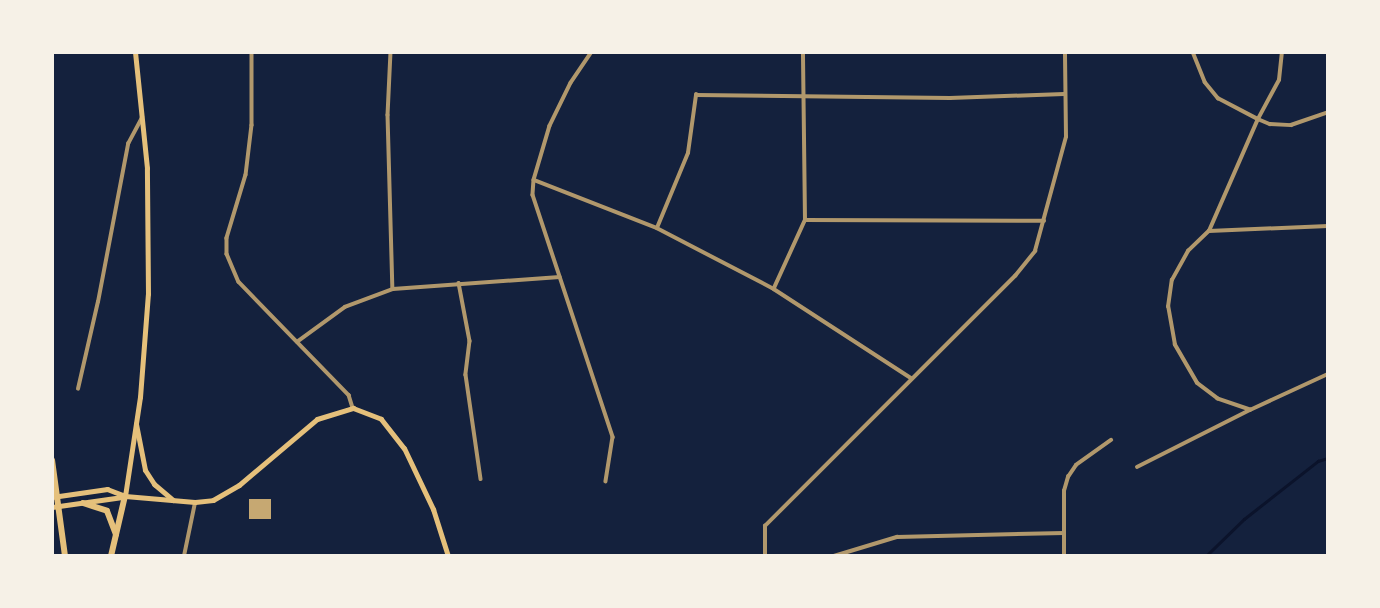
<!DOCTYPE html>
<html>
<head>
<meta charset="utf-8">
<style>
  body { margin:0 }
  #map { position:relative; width:1380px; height:608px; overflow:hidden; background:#14213d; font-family:Jost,sans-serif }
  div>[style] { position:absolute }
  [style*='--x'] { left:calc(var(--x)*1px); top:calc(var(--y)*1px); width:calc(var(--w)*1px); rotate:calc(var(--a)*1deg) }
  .stream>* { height:2.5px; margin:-1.25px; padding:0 1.25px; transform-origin:1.25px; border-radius:1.25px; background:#0b132b }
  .building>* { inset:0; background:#c6a872; transform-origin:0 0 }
  .minor>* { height:3.5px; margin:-1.75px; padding:0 1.75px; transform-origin:1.75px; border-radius:1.75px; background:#b1986c }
  .secondary>* { height:5px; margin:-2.5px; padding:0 2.5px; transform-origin:2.5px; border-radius:2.5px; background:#e5c07b }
  .primary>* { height:5px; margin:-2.5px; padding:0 2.5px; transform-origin:2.5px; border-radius:2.5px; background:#e5c07b }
  .motorway>* { height:6px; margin:-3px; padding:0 3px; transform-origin:3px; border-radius:3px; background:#e5c07b }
  span { translate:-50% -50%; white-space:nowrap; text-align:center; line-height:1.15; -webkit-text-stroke:7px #f6f1e7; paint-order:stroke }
  .frame { position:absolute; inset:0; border:54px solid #f6f1e7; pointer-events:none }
</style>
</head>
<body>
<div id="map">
  <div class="stream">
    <div style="--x:1206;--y:556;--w:53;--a:-44.2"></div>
    <div style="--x:1244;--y:519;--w:94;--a:-38.1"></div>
    <div style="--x:1318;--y:461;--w:10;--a:-17"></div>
  </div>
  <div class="building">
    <div style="left:249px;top:499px;width:22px;height:20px"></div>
  </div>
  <div class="minor">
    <div style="--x:252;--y:52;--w:73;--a:90"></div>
    <div style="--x:252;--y:125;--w:50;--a:96.8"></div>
    <div style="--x:246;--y:175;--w:66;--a:106.8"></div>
    <div style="--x:227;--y:238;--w:16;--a:90"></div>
    <div style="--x:227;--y:254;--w:30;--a:67"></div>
    <div style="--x:239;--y:282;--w:158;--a:45.8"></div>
    <div style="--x:349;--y:395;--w:14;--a:73"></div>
    <div style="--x:391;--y:52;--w:63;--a:92.7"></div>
    <div style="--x:388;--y:115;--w:174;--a:88.4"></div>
    <div style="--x:592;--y:52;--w:37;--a:124"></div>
    <div style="--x:571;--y:83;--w:48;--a:116"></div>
    <div style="--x:550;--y:126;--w:56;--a:106.5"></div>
    <div style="--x:534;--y:180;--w:15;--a:94"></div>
    <div style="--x:533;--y:195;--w:255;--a:71.7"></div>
    <div style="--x:613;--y:437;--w:45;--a:99"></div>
    <div style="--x:1193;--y:52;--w:32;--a:68"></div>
    <div style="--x:1205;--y:82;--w:21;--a:51"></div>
    <div style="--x:1218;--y:98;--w:45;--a:27.7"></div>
    <div style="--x:1258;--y:119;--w:13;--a:23"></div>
    <div style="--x:1270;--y:124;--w:21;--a:3"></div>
    <div style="--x:1291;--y:125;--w:39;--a:-19"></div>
    <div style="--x:534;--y:180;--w:132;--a:21.3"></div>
    <div style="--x:657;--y:228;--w:132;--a:27.5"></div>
    <div style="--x:774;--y:289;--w:163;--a:33"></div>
    <div style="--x:805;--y:220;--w:239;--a:0.2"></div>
    <div style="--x:657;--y:228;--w:81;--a:-67.5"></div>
    <div style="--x:688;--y:153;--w:59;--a:-82.1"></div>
    <div style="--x:696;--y:95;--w:254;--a:0.7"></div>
    <div style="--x:950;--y:98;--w:114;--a:-2"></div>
    <div style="--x:1209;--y:231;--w:119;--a:-2.4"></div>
    <div style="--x:459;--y:283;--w:59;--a:79.3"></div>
    <div style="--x:470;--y:341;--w:34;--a:97"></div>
    <div style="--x:466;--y:375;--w:105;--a:81.8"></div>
    <div style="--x:774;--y:288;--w:75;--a:-65.5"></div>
    <div style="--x:805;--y:220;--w:168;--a:-90.7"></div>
    <div style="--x:297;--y:342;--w:59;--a:-36.1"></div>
    <div style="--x:345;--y:307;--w:51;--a:-20.6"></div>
    <div style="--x:393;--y:289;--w:167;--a:-4.1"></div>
    <div style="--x:78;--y:389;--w:89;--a:-77.1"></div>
    <div style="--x:98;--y:302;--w:161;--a:-79.2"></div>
    <div style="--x:128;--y:144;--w:30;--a:-62"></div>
    <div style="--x:1250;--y:410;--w:34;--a:-161"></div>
    <div style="--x:1218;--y:399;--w:26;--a:-143"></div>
    <div style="--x:1197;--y:383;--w:44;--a:-120.1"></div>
    <div style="--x:1175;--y:345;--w:39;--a:-100"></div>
    <div style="--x:1168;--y:307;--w:27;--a:-82"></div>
    <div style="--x:1172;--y:280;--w:33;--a:-61"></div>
    <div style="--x:1188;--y:251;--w:29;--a:-44"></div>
    <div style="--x:1209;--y:231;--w:122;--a:-66.4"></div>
    <div style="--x:1258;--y:119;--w:44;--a:-61.7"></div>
    <div style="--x:1279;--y:80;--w:28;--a:-84"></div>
    <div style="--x:1137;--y:467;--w:127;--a:-26.8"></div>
    <div style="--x:1250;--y:410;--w:86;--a:-24.8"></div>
    <div style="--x:184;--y:556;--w:54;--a:-78.3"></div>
    <div style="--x:765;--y:556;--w:30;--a:-90"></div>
    <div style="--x:765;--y:526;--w:354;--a:-45"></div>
    <div style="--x:1015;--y:276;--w:32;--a:-51"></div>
    <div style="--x:1035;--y:251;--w:118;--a:-74.8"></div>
    <div style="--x:1066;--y:137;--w:85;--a:-90.7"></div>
    <div style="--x:834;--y:556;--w:66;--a:-16.8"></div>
    <div style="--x:897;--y:537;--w:167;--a:-1.4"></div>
    <div style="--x:1064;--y:556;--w:65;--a:-90"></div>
    <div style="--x:1064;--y:491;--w:15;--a:-74"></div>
    <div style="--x:1068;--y:477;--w:14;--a:-56"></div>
    <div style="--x:1076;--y:465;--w:43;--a:-35.5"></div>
  </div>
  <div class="secondary">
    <div style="--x:125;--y:496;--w:100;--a:-81.4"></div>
    <div style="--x:140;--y:397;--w:103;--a:-85.6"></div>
    <div style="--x:148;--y:294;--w:126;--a:-90.5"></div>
    <div style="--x:147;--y:168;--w:117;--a:-95.9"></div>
  </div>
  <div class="primary">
    <div style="--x:136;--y:424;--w:47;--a:78.9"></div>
    <div style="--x:145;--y:470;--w:17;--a:57"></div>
    <div style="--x:154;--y:484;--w:25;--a:40"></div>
    <div style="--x:52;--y:497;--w:56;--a:-8.3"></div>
    <div style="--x:107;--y:489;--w:19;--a:21"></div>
    <div style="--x:125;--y:496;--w:70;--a:4.9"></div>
    <div style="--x:195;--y:502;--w:18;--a:-6"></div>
    <div style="--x:213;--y:500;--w:30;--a:-30"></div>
    <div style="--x:239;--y:485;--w:102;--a:-40.2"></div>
    <div style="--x:317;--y:419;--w:38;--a:-17"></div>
    <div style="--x:353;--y:408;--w:30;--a:21"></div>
    <div style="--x:381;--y:419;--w:37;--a:52"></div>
    <div style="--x:404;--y:448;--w:68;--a:64.6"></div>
    <div style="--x:433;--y:509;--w:49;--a:72.3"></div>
    <div style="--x:52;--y:507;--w:71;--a:-8.1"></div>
  </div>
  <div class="motorway">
    <div style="--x:52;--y:460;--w:97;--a:82.3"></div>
    <div style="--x:83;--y:503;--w:25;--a:18"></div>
    <div style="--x:107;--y:511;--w:25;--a:69"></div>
    <div style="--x:111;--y:556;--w:62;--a:-76.9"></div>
  </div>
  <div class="frame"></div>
</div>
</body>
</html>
